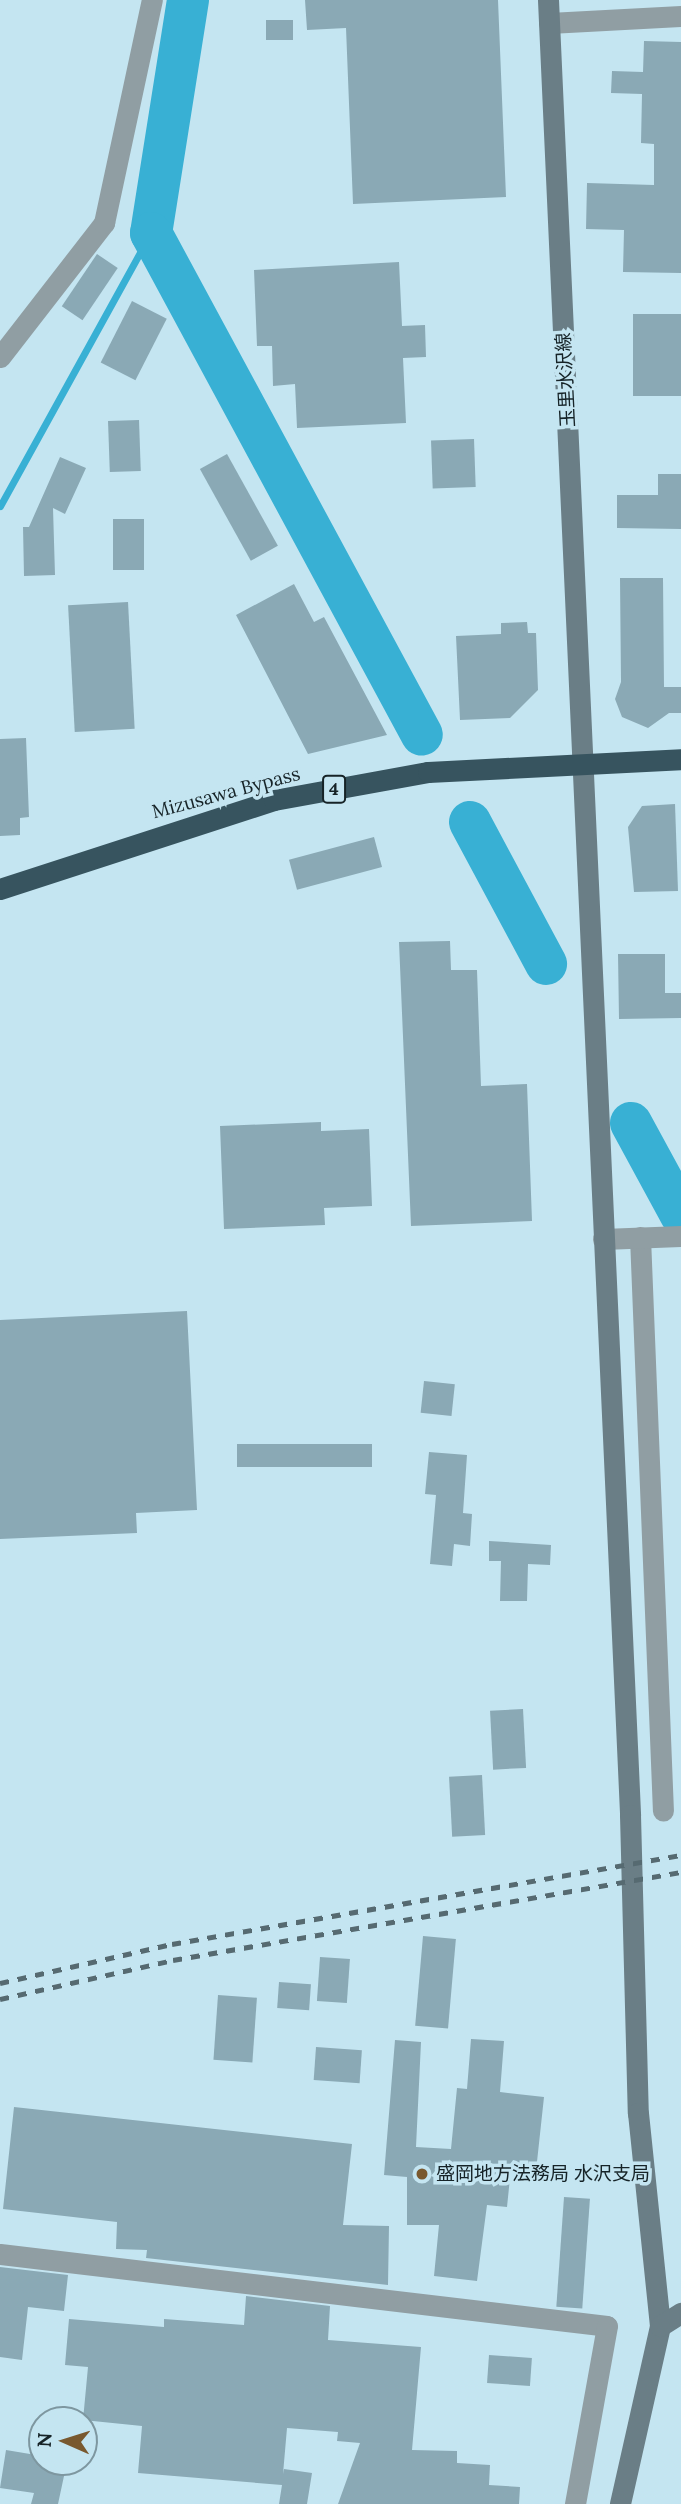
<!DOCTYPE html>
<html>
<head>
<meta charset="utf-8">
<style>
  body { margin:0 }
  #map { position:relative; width:681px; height:2504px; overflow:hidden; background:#c4e5f1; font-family:Lora,"Noto Sans JP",serif }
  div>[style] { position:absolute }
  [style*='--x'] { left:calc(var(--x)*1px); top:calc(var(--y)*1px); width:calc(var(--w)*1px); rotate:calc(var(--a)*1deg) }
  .stream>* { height:7px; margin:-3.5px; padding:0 3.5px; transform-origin:3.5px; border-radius:3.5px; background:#38b0d4 }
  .river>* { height:42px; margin:-21px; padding:0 21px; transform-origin:21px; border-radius:21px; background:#38b0d4 }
  .building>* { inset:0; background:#8aa9b5; transform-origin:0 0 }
  .street>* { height:21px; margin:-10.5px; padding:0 10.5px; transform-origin:10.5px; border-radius:10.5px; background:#909ea3 }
  .secondary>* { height:21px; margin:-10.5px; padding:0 10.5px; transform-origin:10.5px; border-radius:10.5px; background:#6a7e86 }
  .highway>* { height:21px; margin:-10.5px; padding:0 10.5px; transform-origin:10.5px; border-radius:10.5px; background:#37545f }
  .rail>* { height:5px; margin-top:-2.5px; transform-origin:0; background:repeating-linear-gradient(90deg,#566a71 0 9px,transparent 0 18px) }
  .dots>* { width:19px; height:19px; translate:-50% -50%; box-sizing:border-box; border:4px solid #c4e5f1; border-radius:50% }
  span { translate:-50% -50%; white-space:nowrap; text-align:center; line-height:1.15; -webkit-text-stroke:7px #c4e5f1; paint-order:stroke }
  .shield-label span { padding:2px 5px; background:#c4e5f1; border:2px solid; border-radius:5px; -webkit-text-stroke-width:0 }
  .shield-label { font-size:18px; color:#162327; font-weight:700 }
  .street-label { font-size:19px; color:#162327 }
  .poi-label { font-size:19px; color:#162327 }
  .left { translate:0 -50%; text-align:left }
  .north { position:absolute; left:28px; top:2406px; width:70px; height:70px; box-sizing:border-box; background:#c4e5f1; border:2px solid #7e97a0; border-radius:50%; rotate:273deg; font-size:19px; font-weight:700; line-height:28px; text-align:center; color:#162327 }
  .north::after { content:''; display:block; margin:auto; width:24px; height:32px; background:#79592f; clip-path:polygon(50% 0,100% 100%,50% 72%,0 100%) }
</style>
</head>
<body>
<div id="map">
  <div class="stream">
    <div style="--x:0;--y:506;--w:312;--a:-61.1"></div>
  </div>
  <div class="river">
    <div style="--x:188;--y:0;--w:236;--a:99"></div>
    <div style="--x:151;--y:233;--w:570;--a:61.64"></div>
    <div style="--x:470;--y:822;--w:161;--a:61.8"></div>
    <div style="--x:631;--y:1123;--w:105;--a:61.5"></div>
  </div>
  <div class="building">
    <div style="clip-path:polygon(305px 0,498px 0,506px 197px,353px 204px,346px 28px,307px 30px)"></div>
    <div style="left:293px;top:20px;width:20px;height:27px;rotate:90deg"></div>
    <div style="clip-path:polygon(644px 41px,681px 42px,681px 273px,623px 272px,624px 230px,586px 229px,587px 183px,654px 185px,654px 144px,641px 143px,642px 94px,611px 93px,612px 71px,643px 72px)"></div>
    <div style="left:97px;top:254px;width:25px;height:63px;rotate:34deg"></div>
    <div style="clip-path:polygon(399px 262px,402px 326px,425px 325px,426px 357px,403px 358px,406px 423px,297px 428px,295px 384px,273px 386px,272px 346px,257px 346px,254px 270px)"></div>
    <div style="left:132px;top:301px;width:39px;height:69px;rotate:27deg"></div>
    <div style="left:681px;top:314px;width:82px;height:48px;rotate:90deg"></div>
    <div style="left:139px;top:420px;width:51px;height:31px;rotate:88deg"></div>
    <div style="left:474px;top:439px;width:48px;height:43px;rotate:88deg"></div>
    <div style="left:227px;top:454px;width:105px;height:31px;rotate:61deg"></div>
    <div style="clip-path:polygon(60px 457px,86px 468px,65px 514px,53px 508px,55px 575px,24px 576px,23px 527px,29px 527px)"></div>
    <div style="clip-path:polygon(658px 474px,681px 474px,681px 529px,617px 528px,617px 495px,658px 495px)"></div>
    <div style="left:113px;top:519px;width:31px;height:51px"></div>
    <div style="clip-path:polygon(620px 578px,663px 578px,664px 687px,681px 687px,681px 713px,669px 713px,648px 728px,622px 717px,615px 699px,621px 682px)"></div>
    <div style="clip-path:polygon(294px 584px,314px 622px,324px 617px,387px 735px,308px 754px,236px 615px)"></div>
    <div style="left:128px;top:602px;width:127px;height:60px;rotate:87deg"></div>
    <div style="clip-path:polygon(527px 622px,528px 633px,536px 633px,538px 690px,510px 718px,460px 720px,456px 636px,501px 634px,501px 623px)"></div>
    <div style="clip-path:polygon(26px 738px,29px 817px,20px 818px,20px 835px,0 836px,0 739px)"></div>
    <div style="clip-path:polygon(675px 804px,678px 891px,634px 892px,628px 827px,642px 806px)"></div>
    <div style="left:374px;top:837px;width:31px;height:88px;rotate:75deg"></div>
    <div style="clip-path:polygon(450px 941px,451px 970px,477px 970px,481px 1086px,527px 1084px,532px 1221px,411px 1226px,399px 942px)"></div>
    <div style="clip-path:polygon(618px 954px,665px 954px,665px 993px,681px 993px,681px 1018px,619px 1019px)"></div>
    <div style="clip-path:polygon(321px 1122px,321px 1131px,369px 1129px,372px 1206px,324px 1208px,325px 1225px,224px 1229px,220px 1126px)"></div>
    <div style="clip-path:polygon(187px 1311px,197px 1510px,136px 1513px,137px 1533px,0 1539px,0 1320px)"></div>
    <div style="left:424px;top:1381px;width:31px;height:32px;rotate:6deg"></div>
    <div style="left:372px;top:1444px;width:23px;height:135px;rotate:90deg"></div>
    <div style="clip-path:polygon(429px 1452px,467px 1455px,463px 1513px,472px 1514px,470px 1546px,454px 1544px,452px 1566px,430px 1564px,436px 1495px,425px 1494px)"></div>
    <div style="clip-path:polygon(489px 1541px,551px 1545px,550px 1565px,528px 1564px,527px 1601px,500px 1601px,501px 1561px,489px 1561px)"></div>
    <div style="left:523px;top:1709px;width:59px;height:33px;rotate:87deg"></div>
    <div style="left:482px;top:1775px;width:60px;height:33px;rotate:87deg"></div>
    <div style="left:423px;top:1936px;width:33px;height:90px;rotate:5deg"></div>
    <div style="left:320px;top:1957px;width:30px;height:44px;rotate:4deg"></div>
    <div style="left:279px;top:1982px;width:32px;height:26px;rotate:4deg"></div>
    <div style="left:218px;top:1995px;width:39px;height:65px;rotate:4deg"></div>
    <div style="clip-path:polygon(471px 2039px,504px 2041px,500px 2092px,544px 2097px,536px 2171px,511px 2168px,507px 2207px,487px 2205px,477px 2281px,434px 2276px,439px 2225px,407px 2225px,407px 2177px,384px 2175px,395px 2040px,421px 2042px,416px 2147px,451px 2149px,457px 2088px,467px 2089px)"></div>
    <div style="left:316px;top:2047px;width:46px;height:33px;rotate:4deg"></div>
    <div style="clip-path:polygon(14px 2107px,352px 2144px,343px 2225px,389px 2226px,388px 2285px,146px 2258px,147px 2250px,116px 2249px,117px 2222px,3px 2209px)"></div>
    <div style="left:564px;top:2197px;width:26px;height:110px;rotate:4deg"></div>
    <div style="clip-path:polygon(0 2267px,68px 2275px,64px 2311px,28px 2307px,22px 2360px,0 2357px)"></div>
    <div style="clip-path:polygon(246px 2296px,330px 2306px,328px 2340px,421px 2347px,412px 2450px,457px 2451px,457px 2463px,490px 2465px,489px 2485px,520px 2487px,519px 2504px,338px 2504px,360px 2443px,337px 2441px,338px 2432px,287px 2428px,283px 2474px,284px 2469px,312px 2473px,307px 2504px,279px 2504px,282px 2485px,138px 2473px,142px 2426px,83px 2420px,88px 2367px,65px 2365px,69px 2319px,164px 2327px,164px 2319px,244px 2325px)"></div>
    <div style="left:489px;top:2355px;width:43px;height:28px;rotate:4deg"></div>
    <div style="clip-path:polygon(6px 2450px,42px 2456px,42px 2462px,67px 2462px,58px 2504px,31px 2504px,34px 2493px,0 2488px)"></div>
  </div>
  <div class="street">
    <div style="--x:549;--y:23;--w:132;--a:-3"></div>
    <div style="--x:0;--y:357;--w:170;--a:-52.2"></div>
    <div style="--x:104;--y:223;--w:228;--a:-77.9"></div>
    <div style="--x:640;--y:1237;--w:574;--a:87.71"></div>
    <div style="--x:603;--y:1239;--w:78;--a:-2.2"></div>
    <div style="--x:0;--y:2254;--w:611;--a:6.76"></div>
    <div style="--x:607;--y:2326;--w:181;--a:100.2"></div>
  </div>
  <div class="secondary">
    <div style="--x:548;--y:0;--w:1817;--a:87.41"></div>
    <div style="--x:630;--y:1815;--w:298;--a:88.5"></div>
    <div style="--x:638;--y:2113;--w:214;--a:84.1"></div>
    <div style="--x:660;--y:2326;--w:182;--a:102.7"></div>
    <div style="--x:660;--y:2326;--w:25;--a:-32"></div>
  </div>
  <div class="highway">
    <div style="--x:0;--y:889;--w:288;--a:-18"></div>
    <div style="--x:274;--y:800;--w:157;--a:-10.3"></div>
    <div style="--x:428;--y:772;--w:253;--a:-2.9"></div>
  </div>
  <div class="rail">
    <div style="--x:0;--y:1983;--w:176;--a:-12.8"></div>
    <div style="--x:172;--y:1944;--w:517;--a:-9.92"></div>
    <div style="--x:0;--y:1999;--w:177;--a:-12.7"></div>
    <div style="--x:173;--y:1960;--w:516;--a:-9.83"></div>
  </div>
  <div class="dots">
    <div style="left:422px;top:2174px;background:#79592f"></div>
  </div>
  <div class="shield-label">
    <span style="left:334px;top:789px">4</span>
  </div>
  <div class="street-label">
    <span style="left:566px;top:380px;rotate:-93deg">玉里水沢線</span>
    <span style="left:226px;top:793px;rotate:-15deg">Mizusawa Bypass</span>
  </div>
  <div class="poi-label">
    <span class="left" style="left:436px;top:2174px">盛岡地方法務局 水沢支局</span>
  </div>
  <div class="north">N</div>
</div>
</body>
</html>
